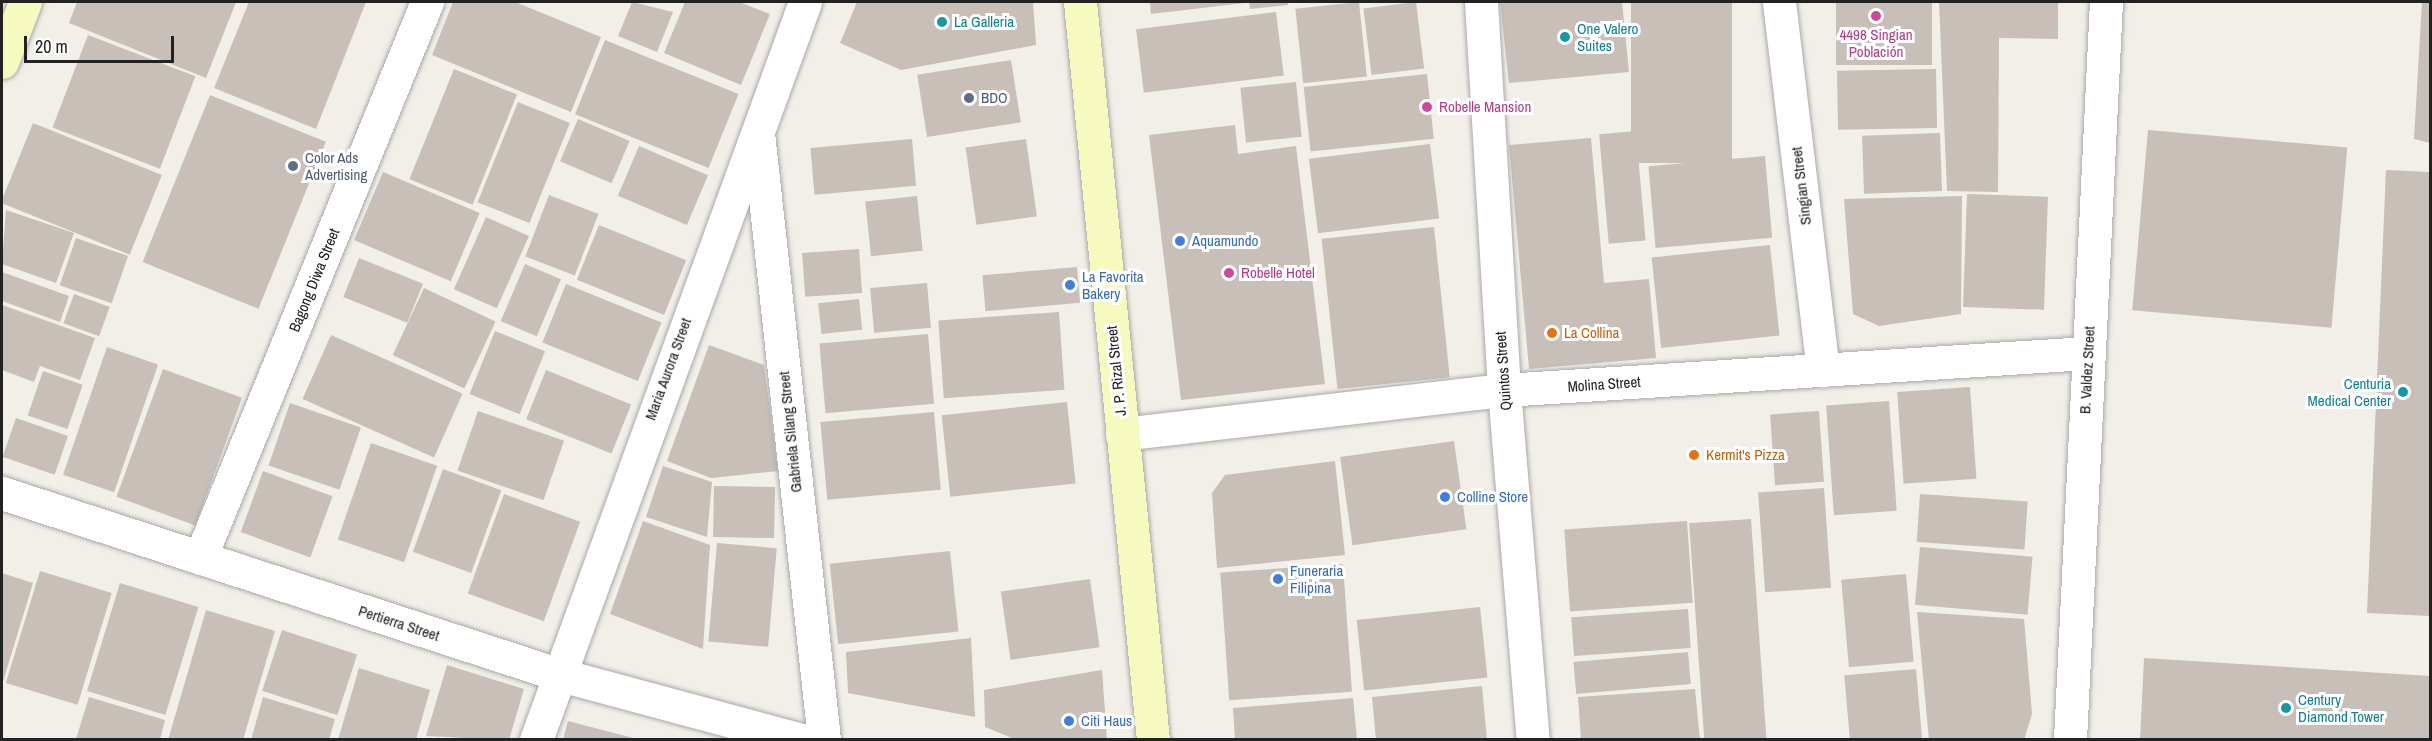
<!DOCTYPE html>
<html>
<head>
<meta charset="utf-8">
<style>
  body { margin:0 }
  #map { position:relative; width:2432px; height:741px; overflow:hidden; background:#f2efe9; font-family:"Archivo Narrow",sans-serif }
  div>[style] { position:absolute }
  [style*='--x'] { left:calc(var(--x)*1px); top:calc(var(--y)*1px); width:calc(var(--w)*1px); rotate:calc(var(--a)*1deg) }
  .building>* { inset:0; background:#c7bfb8; transform-origin:0 0 }
  .roads { filter:drop-shadow(0 0 2px #a9a9a9) drop-shadow(0 0 2px #a9a9a9) }
  .street>* { height:33px; margin:-16.5px; padding:0 16.5px; transform-origin:16.5px; border-radius:16.5px; background:#fff }
  .secondary>* { height:33px; margin:-16.5px; padding:0 16.5px; transform-origin:16.5px; border-radius:16.5px; background:#f7fabf }
  .dots>* { width:16px; height:16px; translate:-50% -50%; box-sizing:border-box; border:3px solid #fff; border-radius:50% }
  span { translate:-50% -50%; white-space:nowrap; text-align:center; line-height:1.15; -webkit-text-stroke:6px #fff; paint-order:stroke }
  .culture-label { font-size:15px; color:#0d838f }
  .left { translate:0 -50%; text-align:left }
  .right { translate:-100% -50%; text-align:right }
  .hotel-label { font-size:15px; color:#b23c85 }
  .service-label { font-size:15px; color:#4e5e75 }
  .street-label { font-size:15px; color:#222 }
  .shop-label { font-size:15px; color:#366cbe }
  .food-label { font-size:15px; color:#c56008 }
  .frame { position:absolute; inset:0; border:3px solid #222; pointer-events:none }
  .scale { position:absolute; left:24px; top:36px; width:150px; height:27px; box-sizing:border-box; border:3px solid #222; border-top:0; padding-left:8px; font-size:18px; line-height:21px; white-space:nowrap; color:#222; -webkit-text-stroke:4px #fff; paint-order:stroke }
</style>
</head>
<body>
<div id="map">
  <div class="building">
    <div style="clip-path:polygon(77px 2px,236px 2px,206px 78px,69px 23px)"></div>
    <div style="clip-path:polygon(249px 2px,366px 2px,316px 129px,214px 88px)"></div>
    <div style="clip-path:polygon(453px 2px,515px 2px,601px 37px,571px 112px,432px 55px)"></div>
    <div style="clip-path:polygon(632px 2px,673px 12px,657px 52px,618px 36px)"></div>
    <div style="clip-path:polygon(685px 2px,739px 2px,770px 14px,741px 85px,664px 53px)"></div>
    <div style="clip-path:polygon(857px 2px,1033px 2px,1036px 45px,901px 70px,840px 43px)"></div>
    <div style="clip-path:polygon(1150px 2px,1244px 2px,1244px 3px,1151px 14px)"></div>
    <div style="clip-path:polygon(1249px 2px,1288px 2px,1288px 5px,1250px 9px)"></div>
    <div style="left:1359px;top:2px;width:75px;height:64px;rotate:84deg"></div>
    <div style="left:1416px;top:2px;width:67px;height:53px;rotate:83deg"></div>
    <div style="clip-path:polygon(1500px 2px,1622px 2px,1629px 72px,1509px 83px)"></div>
    <div style="left:1631px;top:2px;width:101px;height:161px"></div>
    <div style="left:1836px;top:2px;width:96px;height:63px"></div>
    <div style="clip-path:polygon(1939px 2px,2058px 2px,2058px 39px,1999px 38px,1998px 192px,1947px 191px)"></div>
    <div style="clip-path:polygon(2422px 2px,2430px 2px,2430px 143px,2414px 139px)"></div>
    <div style="left:1276px;top:12px;width:64px;height:141px;rotate:83deg"></div>
    <div style="left:88px;top:35px;width:115px;height:99px;rotate:21deg"></div>
    <div style="left:605px;top:40px;width:144px;height:80px;rotate:22deg"></div>
    <div style="left:1011px;top:60px;width:63px;height:95px;rotate:81deg"></div>
    <div style="left:454px;top:69px;width:68px;height:119px;rotate:22deg"></div>
    <div style="left:1936px;top:69px;width:59px;height:99px;rotate:89deg"></div>
    <div style="left:1427px;top:74px;width:65px;height:124px;rotate:84deg"></div>
    <div style="left:1296px;top:82px;width:55px;height:56px;rotate:84deg"></div>
    <div style="left:210px;top:95px;width:125px;height:180px;rotate:22deg"></div>
    <div style="left:518px;top:102px;width:56px;height:108px;rotate:22deg"></div>
    <div style="left:578px;top:119px;width:56px;height:46px;rotate:23deg"></div>
    <div style="left:33px;top:123px;width:139px;height:86px;rotate:22deg"></div>
    <div style="clip-path:polygon(1235px 125px,1238px 154px,1296px 146px,1325px 384px,1181px 400px,1149px 135px)"></div>
    <div style="left:2148px;top:130px;width:200px;height:181px;rotate:5deg"></div>
    <div style="left:1636px;top:131px;width:110px;height:37px;rotate:85deg"></div>
    <div style="left:1940px;top:133px;width:58px;height:78px;rotate:88deg"></div>
    <div style="clip-path:polygon(1591px 138px,1604px 283px,1649px 279px,1656px 358px,1529px 369px,1509px 145px)"></div>
    <div style="left:912px;top:139px;width:47px;height:102px;rotate:85deg"></div>
    <div style="left:1026px;top:139px;width:78px;height:61px;rotate:82deg"></div>
    <div style="left:1430px;top:144px;width:75px;height:122px;rotate:83deg"></div>
    <div style="left:639px;top:146px;width:75px;height:54px;rotate:23deg"></div>
    <div style="left:1765px;top:156px;width:82px;height:117px;rotate:85deg"></div>
    <div style="clip-path:polygon(2386px 170px,2430px 172px,2430px 616px,2367px 613px)"></div>
    <div style="left:383px;top:172px;width:105px;height:74px;rotate:23deg"></div>
    <div style="left:1967px;top:194px;width:81px;height:113px;rotate:2deg"></div>
    <div style="left:549px;top:195px;width:53px;height:66px;rotate:21deg"></div>
    <div style="left:917px;top:196px;width:55px;height:52px;rotate:84deg"></div>
    <div style="clip-path:polygon(1962px 196px,1961px 314px,1879px 326px,1853px 314px,1844px 199px)"></div>
    <div style="clip-path:polygon(6px 210px,74px 233px,56px 283px,2px 264px)"></div>
    <div style="left:486px;top:217px;width:47px;height:79px;rotate:24deg"></div>
    <div style="left:599px;top:225px;width:94px;height:59px;rotate:22deg"></div>
    <div style="left:1434px;top:227px;width:151px;height:113px;rotate:84deg"></div>
    <div style="left:76px;top:238px;width:55px;height:50px;rotate:19deg"></div>
    <div style="left:1770px;top:245px;width:91px;height:119px;rotate:84deg"></div>
    <div style="left:859px;top:249px;width:44px;height:57px;rotate:86deg"></div>
    <div style="left:359px;top:258px;width:69px;height:42px;rotate:22deg"></div>
    <div style="left:525px;top:264px;width:39px;height:62px;rotate:23deg"></div>
    <div style="left:1077px;top:267px;width:36px;height:95px;rotate:85deg"></div>
    <div style="clip-path:polygon(2px 272px,69px 296px,60px 322px,2px 301px)"></div>
    <div style="left:927px;top:283px;width:45px;height:57px;rotate:85deg"></div>
    <div style="left:566px;top:284px;width:103px;height:63px;rotate:22deg"></div>
    <div style="left:424px;top:288px;width:79px;height:74px;rotate:25deg"></div>
    <div style="left:74px;top:294px;width:38px;height:31px;rotate:20deg"></div>
    <div style="left:859px;top:299px;width:31px;height:41px;rotate:84deg"></div>
    <div style="clip-path:polygon(2px 305px,95px 338px,80px 380px,40px 366px,34px 382px,2px 370px)"></div>
    <div style="left:1059px;top:312px;width:78px;height:121px;rotate:86deg"></div>
    <div style="left:495px;top:331px;width:54px;height:68px;rotate:22deg"></div>
    <div style="left:928px;top:334px;width:70px;height:109px;rotate:85deg"></div>
    <div style="left:331px;top:335px;width:144px;height:70px;rotate:24deg"></div>
    <div style="clip-path:polygon(709px 345px,764px 365px,778px 471px,711px 478px,667px 461px)"></div>
    <div style="left:107px;top:347px;width:54px;height:135px;rotate:19deg"></div>
    <div style="left:163px;top:369px;width:84px;height:136px;rotate:20deg"></div>
    <div style="left:546px;top:370px;width:92px;height:53px;rotate:22deg"></div>
    <div style="left:43px;top:371px;width:42px;height:47px;rotate:19deg"></div>
    <div style="left:1970px;top:387px;width:92px;height:73px;rotate:86deg"></div>
    <div style="left:1889px;top:401px;width:110px;height:63px;rotate:86deg"></div>
    <div style="left:1067px;top:402px;width:82px;height:126px;rotate:84deg"></div>
    <div style="left:290px;top:403px;width:75px;height:66px;rotate:19deg"></div>
    <div style="left:478px;top:411px;width:91px;height:63px;rotate:19deg"></div>
    <div style="left:1819px;top:411px;width:71px;height:49px;rotate:86deg"></div>
    <div style="left:934px;top:412px;width:78px;height:114px;rotate:85deg"></div>
    <div style="left:16px;top:418px;width:55px;height:41px;rotate:19deg"></div>
    <div style="left:1454px;top:441px;width:89px;height:115px;rotate:82deg"></div>
    <div style="left:371px;top:443px;width:70px;height:102px;rotate:19deg"></div>
    <div style="clip-path:polygon(1335px 461px,1345px 555px,1217px 568px,1212px 493px,1225px 475px)"></div>
    <div style="clip-path:polygon(663px 466px,712px 482px,707px 537px,646px 517px)"></div>
    <div style="left:443px;top:469px;width:62px;height:88px;rotate:20deg"></div>
    <div style="left:263px;top:471px;width:74px;height:65px;rotate:20deg"></div>
    <div style="left:714px;top:486px;width:61px;height:51px;rotate:1deg"></div>
    <div style="left:1824px;top:488px;width:100px;height:66px;rotate:86deg"></div>
    <div style="left:504px;top:494px;width:81px;height:106px;rotate:20deg"></div>
    <div style="left:1920px;top:494px;width:108px;height:48px;rotate:4deg"></div>
    <div style="left:1751px;top:519px;width:222px;height:62px;rotate:86deg"></div>
    <div style="clip-path:polygon(643px 521px,710px 545px,703px 649px,610px 614px)"></div>
    <div style="left:1687px;top:521px;width:82px;height:123px;rotate:86deg"></div>
    <div style="left:717px;top:543px;width:60px;height:99px;rotate:5deg"></div>
    <div style="left:1920px;top:547px;width:113px;height:58px;rotate:5deg"></div>
    <div style="left:950px;top:551px;width:81px;height:121px;rotate:84deg"></div>
    <div style="left:1343px;top:564px;width:128px;height:123px;rotate:86deg"></div>
    <div style="left:40px;top:571px;width:75px;height:117px;rotate:17deg"></div>
    <div style="clip-path:polygon(2px 573px,33px 583px,2px 685px)"></div>
    <div style="left:1906px;top:574px;width:88px;height:65px;rotate:85deg"></div>
    <div style="left:1090px;top:579px;width:69px;height:90px;rotate:82deg"></div>
    <div style="left:120px;top:583px;width:82px;height:113px;rotate:17deg"></div>
    <div style="left:1480px;top:607px;width:71px;height:124px;rotate:84deg"></div>
    <div style="left:1688px;top:609px;width:39px;height:117px;rotate:86deg"></div>
    <div style="clip-path:polygon(206px 610px,275px 631px,243px 740px,168px 740px)"></div>
    <div style="clip-path:polygon(1917px 612px,2024px 619px,2032px 714px,2024px 740px,1929px 740px)"></div>
    <div style="left:282px;top:630px;width:79px;height:64px;rotate:18deg"></div>
    <div style="clip-path:polygon(971px 638px,975px 717px,848px 693px,846px 652px)"></div>
    <div style="left:1688px;top:652px;width:32px;height:115px;rotate:85deg"></div>
    <div style="clip-path:polygon(2144px 658px,2430px 676px,2430px 740px,2140px 740px)"></div>
    <div style="clip-path:polygon(447px 665px,524px 689px,509px 740px,426px 736px)"></div>
    <div style="clip-path:polygon(359px 668px,430px 690px,416px 740px,338px 740px)"></div>
    <div style="left:1916px;top:669px;width:71px;height:72px;rotate:85deg"></div>
    <div style="clip-path:polygon(1102px 670px,1107px 740px,1017px 740px,985px 727px,984px 690px)"></div>
    <div style="clip-path:polygon(1482px 686px,1487px 740px,1376px 740px,1372px 697px)"></div>
    <div style="clip-path:polygon(1695px 689px,1700px 740px,1581px 740px,1578px 697px)"></div>
    <div style="clip-path:polygon(89px 697px,165px 720px,160px 740px,76px 739px)"></div>
    <div style="clip-path:polygon(263px 697px,335px 719px,329px 740px,251px 740px)"></div>
    <div style="clip-path:polygon(1353px 698px,1357px 739px,1235px 740px,1233px 708px)"></div>
    <div style="clip-path:polygon(568px 721px,637px 739px,637px 740px,563px 740px)"></div>
  </div>
  <div class="roads">
    <div class="street">
      <div style="--x:1481;--y:2;--w:389;--a:86.6"></div>
      <div style="--x:1504;--y:390;--w:351;--a:85.3"></div>
      <div style="--x:1779;--y:2;--w:371;--a:83.2"></div>
      <div style="--x:758;--y:133;--w:611;--a:83.79"></div>
      <div style="--x:1122;--y:434;--w:385;--a:-6.6"></div>
      <div style="--x:1504;--y:390;--w:585;--a:-3.63"></div>
      <div style="--x:2;--y:493;--w:584;--a:18.06"></div>
      <div style="--x:557;--y:674;--w:253;--a:15.1"></div>
      <div style="--x:200;--y:558;--w:601;--a:-67.79"></div>
      <div style="--x:536;--y:740;--w:785;--a:-69.97"></div>
      <div style="--x:2070;--y:740;--w:739;--a:-87.21"></div>
    </div>
    <div class="secondary">
      <div style="--x:1080;--y:2;--w:742;--a:84.35"></div>
      <div style="--x:2;--y:62;--w:64;--a:-69"></div>
    </div>
  </div>
  <div class="dots">
    <div style="left:1876px;top:16px;background:#d1479c"></div>
    <div style="left:942px;top:22px;background:#0f9aa8"></div>
    <div style="left:1565px;top:37px;background:#0f9aa8"></div>
    <div style="left:969px;top:98px;background:#5c6f8a"></div>
    <div style="left:1427px;top:107px;background:#d1479c"></div>
    <div style="left:293px;top:166px;background:#5c6f8a"></div>
    <div style="left:1180px;top:241px;background:#3f7fe0"></div>
    <div style="left:1229px;top:273px;background:#d1479c"></div>
    <div style="left:1070px;top:285px;background:#3f7fe0"></div>
    <div style="left:1552px;top:333px;background:#e8710a"></div>
    <div style="left:2403px;top:392px;background:#0f9aa8"></div>
    <div style="left:1694px;top:455px;background:#e8710a"></div>
    <div style="left:1445px;top:497px;background:#3f7fe0"></div>
    <div style="left:1278px;top:579px;background:#3f7fe0"></div>
    <div style="left:2286px;top:708px;background:#0f9aa8"></div>
    <div style="left:1069px;top:721px;background:#3f7fe0"></div>
  </div>
  <div class="culture-label">
    <span class="left" style="left:954px;top:22px">La Galleria</span>
    <span class="left" style="left:1577px;top:37px">One Valero<br>Suites</span>
    <span class="right" style="left:2391px;top:392px">Centuria<br>Medical Center</span>
    <span class="left" style="left:2298px;top:708px">Century<br>Diamond Tower</span>
  </div>
  <div class="hotel-label">
    <span style="left:1876px;top:43px">4498 Singian<br>Población</span>
    <span class="left" style="left:1439px;top:107px">Robelle Mansion</span>
    <span class="left" style="left:1241px;top:273px">Robelle Hotel</span>
  </div>
  <div class="service-label">
    <span class="left" style="left:981px;top:98px">BDO</span>
    <span class="left" style="left:305px;top:166px">Color Ads<br>Advertising</span>
  </div>
  <div class="street-label">
    <span style="left:1801px;top:186px;rotate:-97deg">Singian Street</span>
    <span style="left:314px;top:280px;rotate:-68deg">Bagong Diwa Street</span>
    <span style="left:668px;top:369px;rotate:-70deg">Maria Aurora Street</span>
    <span style="left:2087px;top:370px;rotate:-87deg">B. Valdez Street</span>
    <span style="left:1116px;top:371px;rotate:-96deg">J. P. Rizal Street</span>
    <span style="left:1503px;top:371px;rotate:-94deg">Quintos Street</span>
    <span style="left:1604px;top:384px;rotate:-4deg">Molina Street</span>
    <span style="left:790px;top:432px;rotate:-96deg">Gabriela Silang Street</span>
    <span style="left:399px;top:623px;rotate:18deg">Pertierra Street</span>
  </div>
  <div class="shop-label">
    <span class="left" style="left:1192px;top:241px">Aquamundo</span>
    <span class="left" style="left:1082px;top:285px">La Favorita<br>Bakery</span>
    <span class="left" style="left:1457px;top:497px">Colline Store</span>
    <span class="left" style="left:1290px;top:579px">Funeraria<br>Filipina</span>
    <span class="left" style="left:1081px;top:721px">Citi Haus</span>
  </div>
  <div class="food-label">
    <span class="left" style="left:1564px;top:333px">La Collina</span>
    <span class="left" style="left:1706px;top:455px">Kermit's Pizza</span>
  </div>
  <div class="frame"></div>
  <div class="scale">20 m</div>
</div>
</body>
</html>
